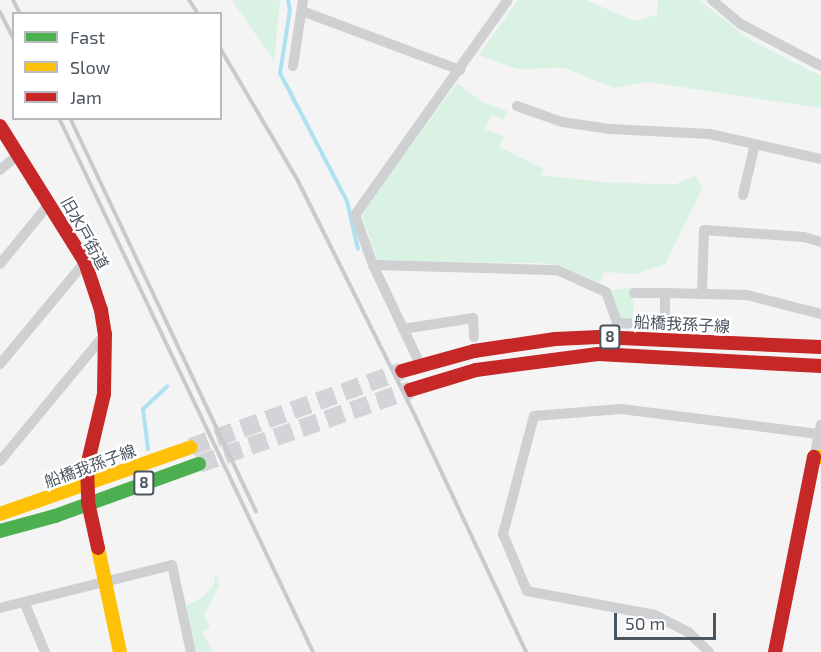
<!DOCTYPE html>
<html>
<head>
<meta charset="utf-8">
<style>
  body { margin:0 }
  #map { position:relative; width:821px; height:652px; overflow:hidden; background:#f4f4f4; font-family:"Exo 2","Noto Sans JP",sans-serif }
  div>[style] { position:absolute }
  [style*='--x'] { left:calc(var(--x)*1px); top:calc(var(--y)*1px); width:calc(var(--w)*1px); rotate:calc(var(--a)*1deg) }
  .green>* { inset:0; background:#d9f2e3 }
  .stream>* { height:4px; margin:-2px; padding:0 2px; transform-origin:2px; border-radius:2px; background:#aee2f0 }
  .primary-tunnel>* { height:18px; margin-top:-9px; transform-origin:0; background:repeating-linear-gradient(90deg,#d2d4d7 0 18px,transparent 0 27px) }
  .street>* { height:10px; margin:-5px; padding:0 5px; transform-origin:5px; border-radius:5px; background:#ced0d2 }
  .fast>* { height:14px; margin:-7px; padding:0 7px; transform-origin:7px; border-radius:7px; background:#4caf50 }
  .slow>* { height:14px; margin:-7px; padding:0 7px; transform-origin:7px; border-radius:7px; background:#ffc107 }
  .jam>* { height:14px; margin:-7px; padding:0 7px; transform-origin:7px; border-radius:7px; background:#c62828 }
  .rail>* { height:4px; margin:-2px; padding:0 2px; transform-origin:2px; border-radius:2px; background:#c9cacc }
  span { translate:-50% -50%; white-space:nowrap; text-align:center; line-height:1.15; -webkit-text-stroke:5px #fff; paint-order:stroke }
  .shield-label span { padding:2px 4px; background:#fff; border:2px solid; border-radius:4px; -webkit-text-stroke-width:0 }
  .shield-label { font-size:15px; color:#4a5661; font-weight:700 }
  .street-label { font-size:16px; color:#4a5661 }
  .legend { position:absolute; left:12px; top:12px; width:210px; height:108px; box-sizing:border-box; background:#fff; border:2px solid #b7bbc0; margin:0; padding:8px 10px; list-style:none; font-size:18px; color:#4a5661 }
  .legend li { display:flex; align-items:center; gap:12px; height:30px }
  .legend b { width:30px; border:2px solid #b7bbc0 }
  .scale { position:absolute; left:614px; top:613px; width:102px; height:27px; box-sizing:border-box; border:3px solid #4a5661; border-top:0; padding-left:8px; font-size:18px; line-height:21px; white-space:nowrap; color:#4a5661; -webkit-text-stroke:4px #fff; paint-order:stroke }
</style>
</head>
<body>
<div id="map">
  <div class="green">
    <div style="clip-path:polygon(232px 0,280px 0,274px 61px,234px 3px)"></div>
    <div style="clip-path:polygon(518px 0,586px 0,634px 21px,657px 15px,658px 0,699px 0,750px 40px,821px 76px,821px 108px,648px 82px,614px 88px,564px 68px,517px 69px,479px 55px)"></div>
    <div style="clip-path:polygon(457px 83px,482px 102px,507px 111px,504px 120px,492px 115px,485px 129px,504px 136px,499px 147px,544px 169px,540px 175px,612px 183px,676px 184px,695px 176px,703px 187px,665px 264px,635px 274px,604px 272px,600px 283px,559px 265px,535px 263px,378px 261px,361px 213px)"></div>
    <div style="clip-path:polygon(632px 288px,634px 321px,621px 321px,609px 290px)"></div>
    <div style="clip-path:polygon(216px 572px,219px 585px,204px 615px,210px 627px,202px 632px,213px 652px,196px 652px,186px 606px,204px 596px,214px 584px)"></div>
  </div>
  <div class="stream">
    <div style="--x:288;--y:0;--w:10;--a:79"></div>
    <div style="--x:290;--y:10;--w:64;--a:99"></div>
    <div style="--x:280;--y:73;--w:144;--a:62.4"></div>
    <div style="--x:347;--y:201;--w:49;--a:77.1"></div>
    <div style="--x:148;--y:449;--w:40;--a:-97.1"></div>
    <div style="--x:143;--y:409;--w:33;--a:-43"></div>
  </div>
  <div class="primary-tunnel">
    <div style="--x:191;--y:447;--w:224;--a:-19.8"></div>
    <div style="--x:199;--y:464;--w:224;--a:-19.3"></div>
  </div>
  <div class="street">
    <div style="--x:712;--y:0;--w:38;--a:40"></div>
    <div style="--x:741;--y:24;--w:90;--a:27.7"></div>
    <div style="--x:302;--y:11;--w:169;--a:20.5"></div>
    <div style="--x:293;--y:66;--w:67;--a:-81.4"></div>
    <div style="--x:517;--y:106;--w:48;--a:19.6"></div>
    <div style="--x:562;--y:122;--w:49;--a:8.3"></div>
    <div style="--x:610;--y:129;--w:100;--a:2.9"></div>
    <div style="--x:710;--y:134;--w:114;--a:12.7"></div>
    <div style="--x:0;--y:170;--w:25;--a:-40"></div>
    <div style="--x:743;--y:195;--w:52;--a:-76.8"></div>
    <div style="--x:0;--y:264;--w:77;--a:-50.8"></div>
    <div style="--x:373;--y:265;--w:184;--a:1.6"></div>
    <div style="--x:557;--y:270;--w:54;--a:24.2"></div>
    <div style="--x:606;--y:292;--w:33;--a:70"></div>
    <div style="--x:617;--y:323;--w:48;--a:2.4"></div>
    <div style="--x:665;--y:325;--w:32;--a:-90"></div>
    <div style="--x:665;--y:293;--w:82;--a:1.4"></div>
    <div style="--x:747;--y:295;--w:76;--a:14.4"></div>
    <div style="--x:634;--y:293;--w:31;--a:0"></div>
    <div style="--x:702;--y:294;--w:64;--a:-88.2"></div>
    <div style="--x:704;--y:230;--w:100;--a:4"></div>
    <div style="--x:804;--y:237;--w:18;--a:16"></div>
    <div style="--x:403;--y:329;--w:71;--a:-8.9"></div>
    <div style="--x:473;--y:318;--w:19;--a:87"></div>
    <div style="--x:0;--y:364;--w:133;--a:-50.2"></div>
    <div style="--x:420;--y:364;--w:110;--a:-115.4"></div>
    <div style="--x:373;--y:265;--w:53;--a:-109.8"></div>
    <div style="--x:355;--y:215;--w:264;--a:-54.6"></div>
    <div style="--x:814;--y:457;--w:33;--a:-78"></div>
    <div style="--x:0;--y:461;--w:165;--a:-50.4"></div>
    <div style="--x:25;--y:604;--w:52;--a:67.4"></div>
    <div style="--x:0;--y:608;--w:177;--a:-14"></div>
    <div style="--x:172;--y:565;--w:89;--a:77.7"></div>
    <div style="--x:709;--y:652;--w:29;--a:-136"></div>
    <div style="--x:688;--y:632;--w:37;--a:-153"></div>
    <div style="--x:655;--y:615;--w:130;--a:-169.4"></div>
    <div style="--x:527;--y:591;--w:62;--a:-112.8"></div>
    <div style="--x:503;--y:534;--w:122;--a:-75.3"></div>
    <div style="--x:534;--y:416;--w:87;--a:-4.6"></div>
    <div style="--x:621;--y:409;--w:199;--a:7.2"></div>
  </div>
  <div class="fast">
    <div style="--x:0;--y:531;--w:57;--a:-15.3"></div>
    <div style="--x:55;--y:516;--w:153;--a:-19.9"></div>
  </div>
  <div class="slow">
    <div style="--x:814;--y:457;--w:7;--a:0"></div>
    <div style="--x:0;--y:514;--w:202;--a:-19.3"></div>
    <div style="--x:98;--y:548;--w:106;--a:78.1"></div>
  </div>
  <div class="jam">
    <div style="--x:0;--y:126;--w:160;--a:58"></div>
    <div style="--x:85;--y:262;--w:51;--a:71.6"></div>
    <div style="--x:101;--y:310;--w:24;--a:81"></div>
    <div style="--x:105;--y:334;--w:60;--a:91"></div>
    <div style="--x:104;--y:394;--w:74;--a:103.3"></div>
    <div style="--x:87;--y:466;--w:36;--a:88"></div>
    <div style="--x:88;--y:502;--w:47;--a:77.7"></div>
    <div style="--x:402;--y:371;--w:75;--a:-15.5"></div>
    <div style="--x:474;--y:351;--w:82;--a:-8.4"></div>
    <div style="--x:555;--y:339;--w:44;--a:-2.6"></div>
    <div style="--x:599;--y:337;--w:222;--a:2.6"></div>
    <div style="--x:410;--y:390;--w:69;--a:-16.9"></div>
    <div style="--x:476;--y:370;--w:123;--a:-7.5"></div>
    <div style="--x:598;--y:354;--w:223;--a:3.1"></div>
    <div style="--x:775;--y:652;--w:199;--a:-78.7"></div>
  </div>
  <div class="rail">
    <div style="--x:13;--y:0;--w:16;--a:63"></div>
    <div style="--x:189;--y:0;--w:17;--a:57"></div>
    <div style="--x:0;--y:12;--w:31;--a:63"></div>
    <div style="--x:220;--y:48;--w:152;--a:59.6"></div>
    <div style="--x:297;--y:179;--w:267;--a:63.5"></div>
    <div style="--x:416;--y:418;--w:259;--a:64.8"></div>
    <div style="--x:59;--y:118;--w:591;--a:64.56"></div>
    <div style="--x:70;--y:118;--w:435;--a:64.7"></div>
  </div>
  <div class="shield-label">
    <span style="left:610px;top:337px">8</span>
    <span style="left:144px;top:483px">8</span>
  </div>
  <div class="street-label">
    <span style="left:85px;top:233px;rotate:61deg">旧水戸街道</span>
    <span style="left:682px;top:324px;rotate:3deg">船橋我孫子線</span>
    <span style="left:90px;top:466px;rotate:-20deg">船橋我孫子線</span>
  </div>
  <ul class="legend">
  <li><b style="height:8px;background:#4caf50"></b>Fast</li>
  <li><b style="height:8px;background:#ffc107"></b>Slow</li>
  <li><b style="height:8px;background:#c62828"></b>Jam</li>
  </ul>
  <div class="scale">50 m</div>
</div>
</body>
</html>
